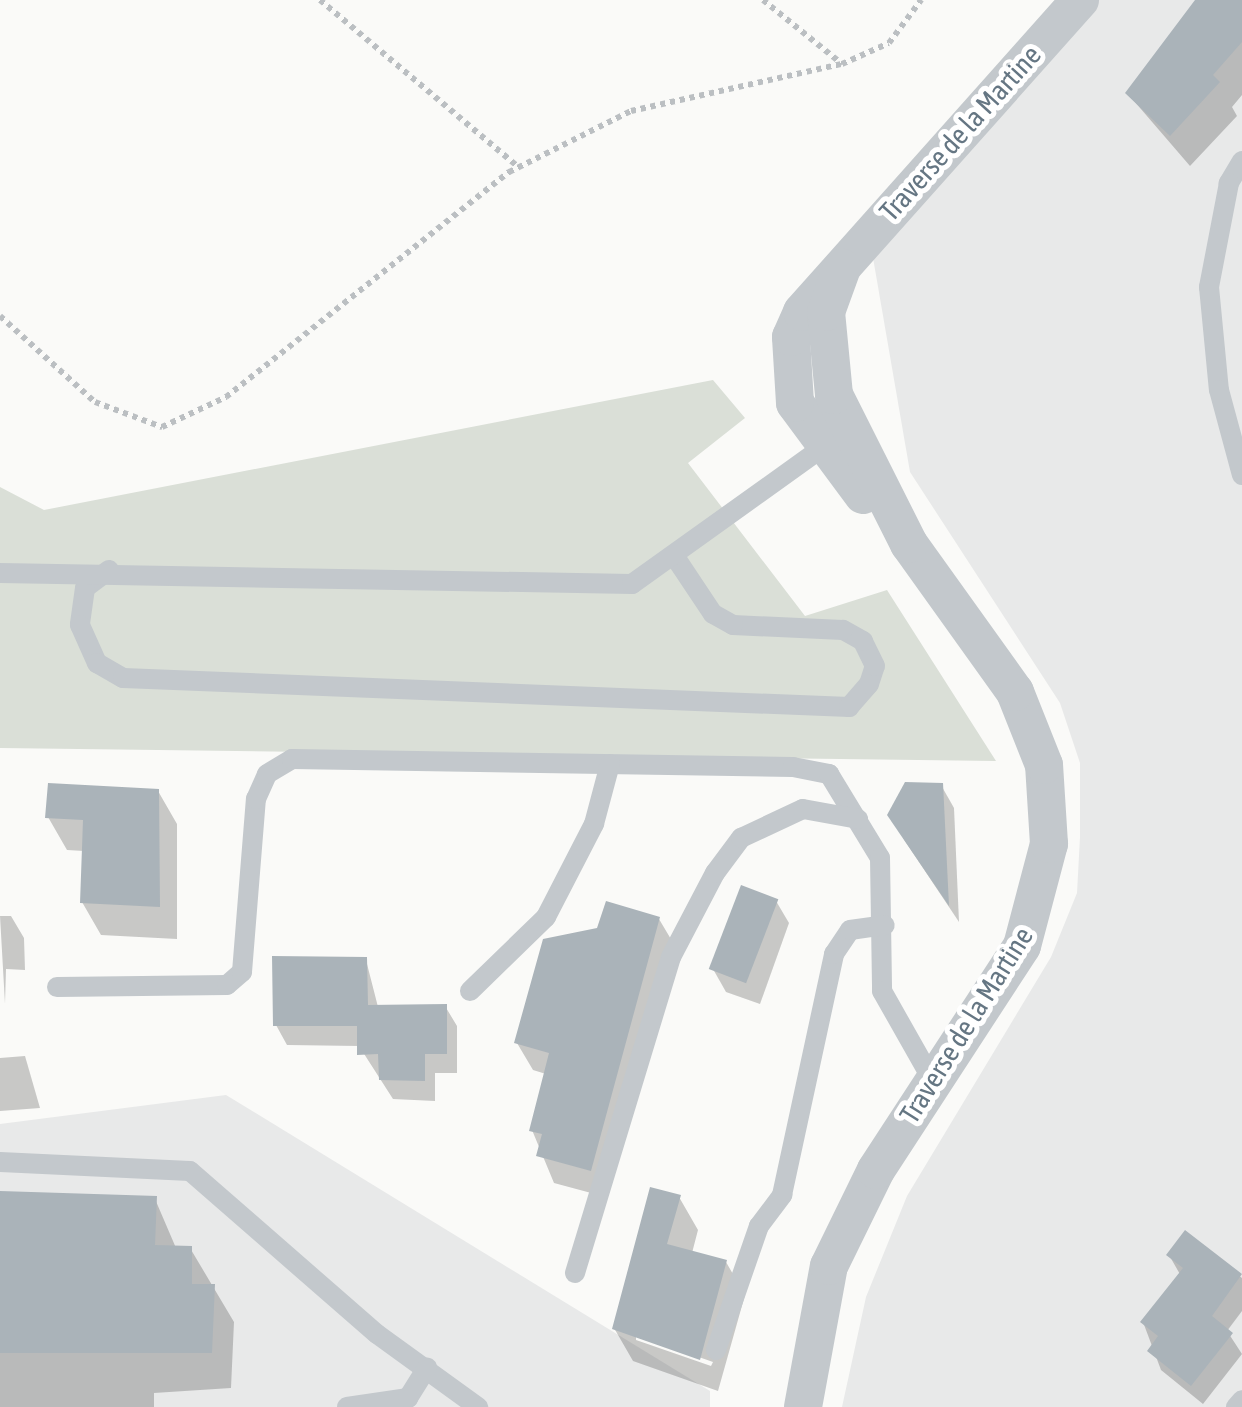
<!DOCTYPE html>
<html>
<head>
<meta charset="utf-8">
<style>
  body { margin:0 }
  #map { position:relative; width:1242px; height:1407px; overflow:hidden; background:#fafaf8; font-family:"Asap Condensed",sans-serif }
  div>[style] { position:absolute }
  [style*='--x'] { left:calc(var(--x)*1px); top:calc(var(--y)*1px); width:calc(var(--w)*1px); rotate:calc(var(--a)*1deg) }
  .built>* { inset:0; background:#e8e9e9 }
  .green>* { inset:0; background:#dadfd7 }
  .shadow>* { inset:0; background:#0003 }
  .building>* { inset:0; background:#aab3b9; transform-origin:0 0 }
  .path>* { height:6px; margin-top:-3px; transform-origin:0; background:repeating-linear-gradient(90deg,#bbbfc2 0 5px,transparent 0 10px) }
  .service>* { height:20px; margin:-10px; padding:0 10px; transform-origin:10px; border-radius:10px; background:#c3c8cc }
  .minor>* { height:38px; margin:-19px; padding:0 19px; transform-origin:19px; border-radius:19px; background:#c3c8cc }
  span { translate:-50% -50%; white-space:nowrap; text-align:center; line-height:1.15; -webkit-text-stroke:10px #fff; paint-order:stroke }
  .street-label { font-size:28px; color:#657683 }
</style>
</head>
<body>
<div id="map">
  <div class="built">
    <div style="clip-path:polygon(1096px 0,1242px 0,1242px 1407px,842px 1407px,866px 1297px,907px 1196px,1051px 957px,1077px 893px,1080px 837px,1080px 763px,1060px 703px,910px 472px,872px 252px)"></div>
    <div style="clip-path:polygon(226px 1095px,710px 1391px,710px 1407px,0 1407px,0 1124px)"></div>
  </div>
  <div class="green">
    <div style="clip-path:polygon(713px 380px,745px 418px,688px 463px,805px 616px,887px 590px,996px 761px,0 748px,0 487px,44px 510px)"></div>
  </div>
  <div class="shadow">
    <div style="clip-path:polygon(1202px 0,1242px 3px,1242px 95px,1232px 107px,1237px 116px,1190px 166px,1128px 94px)"></div>
    <div style="clip-path:polygon(941px 785px,954px 808px,959px 922px,903px 838px)"></div>
    <div style="clip-path:polygon(158px 791px,177px 824px,177px 939px,101px 935px,82px 902px,84px 851px,67px 850px,48px 817px)"></div>
    <div style="clip-path:polygon(776px 901px,789px 923px,760px 1004px,726px 992px,713px 969px)"></div>
    <div style="clip-path:polygon(0 916px,11px 916px,24px 938px,25px 970px,6px 969px,5px 1004px)"></div>
    <div style="clip-path:polygon(659px 919px,675px 946px,606px 1197px,554px 1183px,532px 1130px,546px 1074px,533px 1070px,517px 1043px)"></div>
    <div style="clip-path:polygon(366px 960px,378px 1007px,445px 1006px,457px 1026px,457px 1073px,435px 1073px,435px 1101px,393px 1099px,359px 1046px,287px 1045px,276px 1025px)"></div>
    <div style="clip-path:polygon(25px 1056px,40px 1108px,0 1111px,0 1058px)"></div>
    <div style="clip-path:polygon(0 1193px,155px 1199px,176px 1248px,190px 1248px,234px 1322px,231px 1388px,154px 1393px,154px 1407px,0 1407px)"></div>
    <div style="clip-path:polygon(evenodd,679px 1197px,698px 1230px,692px 1253px,726px 1262px,745px 1295px,718px 1391px,633px 1361px,614px 1328px,679px 1197px,636px 1335px,713px 1362px,711px 1366px,636px 1340px,636px 1335px)"></div>
    <div style="clip-path:polygon(1186px 1234px,1242px 1278px,1242px 1311px,1227px 1331px,1242px 1354px,1203px 1404px,1161px 1370px,1143px 1322px,1181px 1276px,1169px 1255px)"></div>
  </div>
  <div class="building">
    <div style="clip-path:polygon(1195px 0,1242px 0,1242px 42px,1213px 75px,1220px 82px,1170px 136px,1125px 93px)"></div>
    <div style="clip-path:polygon(905px 782px,943px 783px,949px 906px,887px 815px)"></div>
    <div style="clip-path:polygon(48px 783px,159px 789px,160px 907px,80px 903px,83px 820px,45px 818px)"></div>
    <div style="left:741px;top:885px;width:40px;height:90px;rotate:21deg"></div>
    <div style="clip-path:polygon(606px 901px,660px 917px,591px 1171px,536px 1156px,542px 1134px,529px 1131px,549px 1053px,514px 1043px,543px 939px,597px 928px)"></div>
    <div style="clip-path:polygon(272px 956px,367px 957px,368px 1005px,447px 1004px,447px 1054px,425px 1054px,425px 1081px,379px 1080px,378px 1054px,357px 1055px,357px 1026px,273px 1026px)"></div>
    <div style="clip-path:polygon(650px 1187px,681px 1195px,667px 1244px,727px 1260px,700px 1360px,612px 1329px)"></div>
    <div style="clip-path:polygon(0 1191px,157px 1196px,155px 1245px,192px 1246px,192px 1284px,215px 1284px,212px 1353px,0 1353px)"></div>
    <div style="clip-path:polygon(1185px 1230px,1242px 1274px,1212px 1316px,1233px 1333px,1191px 1386px,1147px 1351px,1158px 1336px,1140px 1322px,1183px 1268px,1166px 1255px)"></div>
  </div>
  <div class="path">
    <div style="--x:320;--y:0;--w:259;--a:40.1"></div>
    <div style="--x:763;--y:0;--w:102;--a:39"></div>
    <div style="--x:0;--y:316;--w:128;--a:42.2"></div>
    <div style="--x:95;--y:402;--w:72;--a:20.5"></div>
    <div style="--x:162;--y:427;--w:71;--a:-25.1"></div>
    <div style="--x:226;--y:397;--w:362;--a:-38.5"></div>
    <div style="--x:509;--y:172;--w:136;--a:-26.6"></div>
    <div style="--x:631;--y:111;--w:216;--a:-12.6"></div>
    <div style="--x:842;--y:64;--w:51;--a:-24.1"></div>
    <div style="--x:889;--y:43;--w:54;--a:-53.3"></div>
  </div>
  <div class="service">
    <div style="--x:1242;--y:161;--w:26;--a:121"></div>
    <div style="--x:1229;--y:183;--w:106;--a:100.9"></div>
    <div style="--x:1209;--y:287;--w:103;--a:84.5"></div>
    <div style="--x:1219;--y:390;--w:88;--a:74.9"></div>
    <div style="--x:109;--y:570;--w:30;--a:143"></div>
    <div style="--x:85;--y:588;--w:37;--a:98"></div>
    <div style="--x:80;--y:625;--w:42;--a:65.9"></div>
    <div style="--x:97;--y:663;--w:30;--a:30"></div>
    <div style="--x:123;--y:678;--w:727;--a:2.29"></div>
    <div style="--x:849;--y:707;--w:30;--a:-49"></div>
    <div style="--x:869;--y:684;--w:19;--a:-72"></div>
    <div style="--x:875;--y:666;--w:28;--a:-116"></div>
    <div style="--x:863;--y:641;--w:23;--a:-151"></div>
    <div style="--x:843;--y:630;--w:110;--a:-177.4"></div>
    <div style="--x:733;--y:625;--w:23;--a:-151"></div>
    <div style="--x:713;--y:614;--w:65;--a:-123.7"></div>
    <div style="--x:0;--y:573;--w:632;--a:1"></div>
    <div style="--x:632;--y:584;--w:247;--a:-35.6"></div>
    <div style="--x:57;--y:987;--w:170;--a:-0.7"></div>
    <div style="--x:227;--y:985;--w:20;--a:-41"></div>
    <div style="--x:242;--y:972;--w:174;--a:-85.4"></div>
    <div style="--x:256;--y:799;--w:27;--a:-66"></div>
    <div style="--x:267;--y:774;--w:29;--a:-31"></div>
    <div style="--x:292;--y:759;--w:501;--a:0.91"></div>
    <div style="--x:793;--y:767;--w:37;--a:11"></div>
    <div style="--x:829;--y:774;--w:98;--a:58.7"></div>
    <div style="--x:880;--y:858;--w:133;--a:89.1"></div>
    <div style="--x:882;--y:991;--w:103;--a:60.5"></div>
    <div style="--x:470;--y:991;--w:106;--a:-44.2"></div>
    <div style="--x:546;--y:917;--w:105;--a:-62.7"></div>
    <div style="--x:594;--y:824;--w:62;--a:-75.1"></div>
    <div style="--x:0;--y:1162;--w:190;--a:2.7"></div>
    <div style="--x:190;--y:1171;--w:248;--a:41.1"></div>
    <div style="--x:377;--y:1334;--w:125;--a:35.9"></div>
    <div style="--x:575;--y:1273;--w:330;--a:-73.1"></div>
    <div style="--x:671;--y:957;--w:95;--a:-62.4"></div>
    <div style="--x:715;--y:873;--w:44;--a:-53.4"></div>
    <div style="--x:741;--y:838;--w:68;--a:-25.1"></div>
    <div style="--x:803;--y:809;--w:56;--a:10.3"></div>
    <div style="--x:716;--y:1350;--w:131;--a:-70.9"></div>
    <div style="--x:759;--y:1226;--w:39;--a:-53"></div>
    <div style="--x:782;--y:1195;--w:247;--a:-77.8"></div>
    <div style="--x:834;--y:954;--w:29;--a:-56"></div>
    <div style="--x:850;--y:930;--w:35;--a:-8"></div>
    <div style="--x:347;--y:1407;--w:62;--a:-8.4"></div>
    <div style="--x:408;--y:1398;--w:36;--a:-58"></div>
    <div style="--x:1236;--y:1407;--w:9;--a:-49"></div>
  </div>
  <div class="minor">
    <div style="--x:863;--y:495;--w:114;--a:-126.5"></div>
    <div style="--x:795;--y:403;--w:66;--a:-93.5"></div>
    <div style="--x:791;--y:337;--w:27;--a:-66"></div>
    <div style="--x:802;--y:312;--w:418;--a:-48.3"></div>
    <div style="--x:803;--y:1407;--w:143;--a:-79.6"></div>
    <div style="--x:829;--y:1266;--w:107;--a:-63.9"></div>
    <div style="--x:876;--y:1170;--w:267;--a:-56.9"></div>
    <div style="--x:1022;--y:946;--w:106;--a:-75.2"></div>
    <div style="--x:1049;--y:844;--w:79;--a:-93.6"></div>
    <div style="--x:1044;--y:765;--w:79;--a:-111.7"></div>
    <div style="--x:1015;--y:692;--w:182;--a:-125.6"></div>
    <div style="--x:909;--y:544;--w:167;--a:-116.7"></div>
    <div style="--x:834;--y:395;--w:83;--a:-95.5"></div>
    <div style="--x:826;--y:312;--w:47;--a:-70"></div>
  </div>
  <div class="street-label">
    <span style="left:960px;top:133px;rotate:-48deg">Traverse de la Martine</span>
    <span style="left:966px;top:1025px;rotate:-58deg">Traverse de la Martine</span>
  </div>
</div>
</body>
</html>
